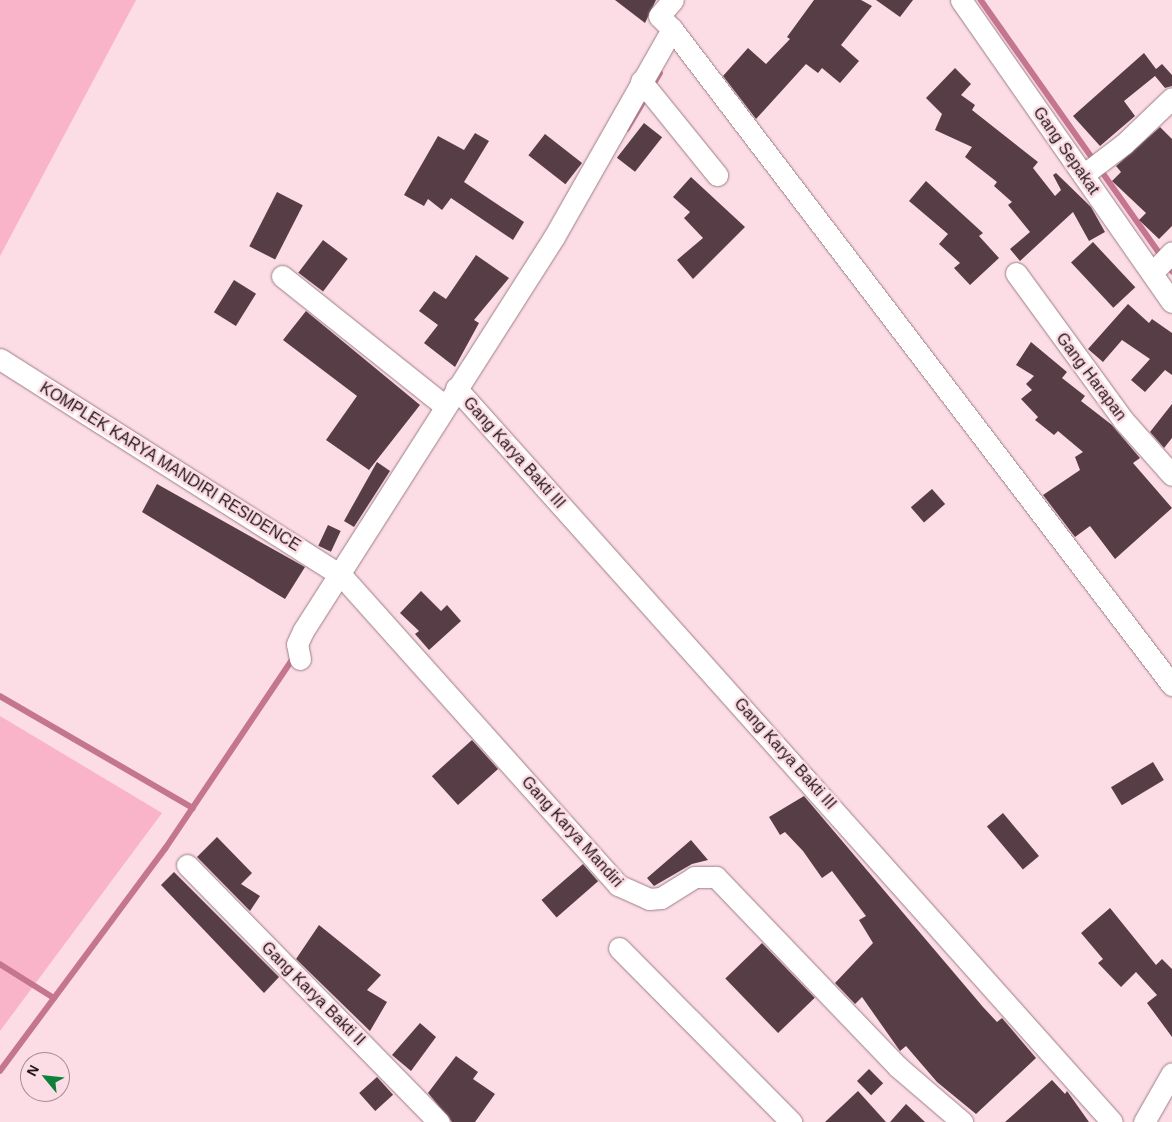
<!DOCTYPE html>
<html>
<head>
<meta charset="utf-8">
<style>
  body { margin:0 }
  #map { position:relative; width:1172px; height:1122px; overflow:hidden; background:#fcdce5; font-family:Helvetica,sans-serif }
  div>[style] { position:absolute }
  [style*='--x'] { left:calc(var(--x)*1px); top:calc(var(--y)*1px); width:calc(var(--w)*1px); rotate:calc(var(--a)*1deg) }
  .green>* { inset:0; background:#fab4c9 }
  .stream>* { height:5.5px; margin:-2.75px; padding:0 2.75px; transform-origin:2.75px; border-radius:2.75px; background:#c4758f }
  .building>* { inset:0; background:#573d45; transform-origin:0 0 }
  .roads { filter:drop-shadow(0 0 1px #9b7e86) drop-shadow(0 0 1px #9b7e86) }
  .street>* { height:21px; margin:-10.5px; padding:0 10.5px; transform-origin:10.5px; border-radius:10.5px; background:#fff }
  span { translate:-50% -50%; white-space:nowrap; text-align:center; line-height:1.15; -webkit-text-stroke:5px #fcdce5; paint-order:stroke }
  .street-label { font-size:16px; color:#1f1417 }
  .north { position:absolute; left:20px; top:1052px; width:50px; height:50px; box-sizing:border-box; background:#fcdce5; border:1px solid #a48c93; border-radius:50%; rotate:298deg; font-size:14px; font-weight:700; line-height:20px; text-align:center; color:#1f1417 }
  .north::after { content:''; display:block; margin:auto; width:18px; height:22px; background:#0d8139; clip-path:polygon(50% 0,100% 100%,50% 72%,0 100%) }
</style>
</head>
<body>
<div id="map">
  <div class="green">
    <div style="clip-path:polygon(0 0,136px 0,0 256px)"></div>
    <div style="clip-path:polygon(0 716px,162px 813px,0 1031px)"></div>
  </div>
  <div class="stream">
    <div style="--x:981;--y:0;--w:332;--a:54.8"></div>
    <div style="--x:651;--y:88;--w:17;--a:-59"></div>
    <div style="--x:627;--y:129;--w:39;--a:-59"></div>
    <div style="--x:0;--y:696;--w:223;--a:30.1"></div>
    <div style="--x:0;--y:964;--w:64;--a:32.2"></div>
    <div style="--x:0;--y:1071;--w:277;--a:-53.4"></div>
    <div style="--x:165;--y:849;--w:231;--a:-56.1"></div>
  </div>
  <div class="building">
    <div style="clip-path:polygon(615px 0,656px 0,645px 23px)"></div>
    <div style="clip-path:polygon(814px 0,861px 0,872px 6px,841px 45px,859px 61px,840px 83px,822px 68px,818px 73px,806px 64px,756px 119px,723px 76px,748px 48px,766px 64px,790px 39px,787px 37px)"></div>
    <div style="clip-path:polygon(876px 0,913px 0,900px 17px)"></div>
    <div style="clip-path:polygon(1144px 53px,1156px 69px,1162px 64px,1172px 75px,1172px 86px,1165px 88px,1155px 76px,1124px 101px,1135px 116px,1100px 146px,1073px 116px)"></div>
    <div style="clip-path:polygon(955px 68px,971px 84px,961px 95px,975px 105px,972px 110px,1038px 162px,1033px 168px,1055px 196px,1061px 190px,1053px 175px,1056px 173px,1091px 207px,1105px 232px,1089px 241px,1073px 212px,1020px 261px,1010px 249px,1030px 232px,1008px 205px,1012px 202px,994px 186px,997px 182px,965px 157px,972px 147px,935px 130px,942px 114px,926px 98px)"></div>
    <div style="left:644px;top:123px;width:23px;height:44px;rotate:38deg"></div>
    <div style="clip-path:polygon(1160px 127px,1172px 139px,1172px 226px,1159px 239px,1139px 220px,1146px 213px,1112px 181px,1121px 172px,1116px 166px)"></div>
    <div style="clip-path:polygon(475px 133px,489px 141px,464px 182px,524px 222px,513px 240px,451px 198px,442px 210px,428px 199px,424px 206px,404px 195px,438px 136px,464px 150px)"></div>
    <div style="left:545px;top:134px;width:47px;height:27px;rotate:38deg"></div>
    <div style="clip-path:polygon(691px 177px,745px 227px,693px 279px,677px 260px,703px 238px,684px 218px,690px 212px,673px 197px)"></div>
    <div style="clip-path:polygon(926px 181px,983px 233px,979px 236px,999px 258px,970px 285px,954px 268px,960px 263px,939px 244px,948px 234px,909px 201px)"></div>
    <div style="left:277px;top:192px;width:29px;height:61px;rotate:27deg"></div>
    <div style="left:323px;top:240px;width:31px;height:41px;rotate:37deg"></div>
    <div style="left:1093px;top:242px;width:62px;height:30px;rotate:47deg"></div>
    <div style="clip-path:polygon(476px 255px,509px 278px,474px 320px,479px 323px,455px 367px,424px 343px,438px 325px,419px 311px,434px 291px,446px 299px)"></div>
    <div style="left:234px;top:280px;width:26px;height:38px;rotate:32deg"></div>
    <div style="clip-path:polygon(1128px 304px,1149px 323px,1152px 319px,1172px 333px,1172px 375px,1165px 370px,1145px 392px,1131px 380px,1150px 359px,1122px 340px,1103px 362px,1088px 349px)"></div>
    <div style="clip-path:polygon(306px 311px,420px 405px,369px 470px,326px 440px,357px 396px,283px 340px)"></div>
    <div style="clip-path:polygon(1031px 342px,1067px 372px,1062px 378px,1085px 396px,1081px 401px,1112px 425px,1140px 458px,1133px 463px,1172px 508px,1115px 559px,1090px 526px,1075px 537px,1043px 495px,1080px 470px,1075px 457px,1083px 452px,1058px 431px,1054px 435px,1035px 420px,1038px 417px,1021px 399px,1032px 390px,1026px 384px,1034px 376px,1016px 365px)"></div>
    <div style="clip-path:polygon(1172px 404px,1172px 438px,1164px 448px,1150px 432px)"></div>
    <div style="clip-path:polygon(377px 462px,390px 471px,354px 527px,344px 521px)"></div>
    <div style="clip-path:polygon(157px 484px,305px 567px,285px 599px,142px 512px)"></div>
    <div style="left:932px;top:489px;width:20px;height:28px;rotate:49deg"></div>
    <div style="left:328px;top:525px;width:14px;height:23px;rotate:25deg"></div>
    <div style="clip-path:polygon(421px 591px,441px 611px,447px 605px,461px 621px,429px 650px,415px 634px,419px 631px,400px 613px)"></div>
    <div style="left:472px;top:740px;width:39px;height:54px;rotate:48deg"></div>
    <div style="left:1153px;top:762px;width:21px;height:49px;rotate:59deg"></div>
    <div style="clip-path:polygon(804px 796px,983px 1007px,997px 1022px,1002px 1018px,1036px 1058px,976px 1114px,937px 1082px,906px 1046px,900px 1051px,862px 997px,855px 1004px,835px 983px,873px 943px,859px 920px,866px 916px,832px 871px,822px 878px,803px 851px,785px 832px,780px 835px,769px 817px)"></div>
    <div style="left:1003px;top:813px;width:56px;height:21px;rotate:50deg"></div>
    <div style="clip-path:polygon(217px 837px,252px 873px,241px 884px,260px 896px,250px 911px,197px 857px)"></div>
    <div style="clip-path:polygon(691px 840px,708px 860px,692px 864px,654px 886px,647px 878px)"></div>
    <div style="left:583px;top:864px;width:23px;height:55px;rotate:49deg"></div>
    <div style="clip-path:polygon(174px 872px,279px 977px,264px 993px,161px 885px)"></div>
    <div style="clip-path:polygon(1110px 908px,1156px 965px,1162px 959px,1172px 969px,1172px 1037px,1147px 1003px,1157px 995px,1136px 972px,1121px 987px,1098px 963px,1103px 959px,1081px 933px)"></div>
    <div style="clip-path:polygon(319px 925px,381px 975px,367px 990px,387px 1002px,370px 1031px,296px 959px)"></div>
    <div style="left:762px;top:943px;width:76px;height:51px;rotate:46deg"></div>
    <div style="clip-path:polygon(420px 1023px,436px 1037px,411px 1071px,392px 1055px)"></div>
    <div style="clip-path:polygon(456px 1056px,478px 1072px,473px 1079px,495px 1094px,475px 1122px,452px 1122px,428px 1093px)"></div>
    <div style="left:869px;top:1069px;width:20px;height:17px;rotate:45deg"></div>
    <div style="left:377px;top:1077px;width:24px;height:24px;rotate:48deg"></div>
    <div style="clip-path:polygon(1052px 1080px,1065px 1094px,1067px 1091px,1089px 1122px,1005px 1122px)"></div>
    <div style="clip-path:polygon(858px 1091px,886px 1122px,825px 1122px)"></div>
    <div style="clip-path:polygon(906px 1104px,925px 1122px,890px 1122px)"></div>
  </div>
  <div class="roads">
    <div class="street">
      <div style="--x:961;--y:0;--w:368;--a:55.1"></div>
      <div style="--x:672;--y:29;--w:18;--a:-135"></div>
      <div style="--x:659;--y:16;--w:21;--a:-49"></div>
      <div style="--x:641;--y:81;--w:121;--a:51"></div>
      <div style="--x:1083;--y:175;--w:51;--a:-37.1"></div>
      <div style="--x:1124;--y:144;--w:66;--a:-43.8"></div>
      <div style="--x:1016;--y:273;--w:183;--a:53.9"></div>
      <div style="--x:1124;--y:421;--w:72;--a:48.4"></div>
      <div style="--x:1152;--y:273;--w:29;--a:-46"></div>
      <div style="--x:282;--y:276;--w:208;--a:38.6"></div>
      <div style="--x:0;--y:359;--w:404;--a:32.4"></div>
      <div style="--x:341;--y:575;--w:416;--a:48.2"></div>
      <div style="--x:618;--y:885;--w:34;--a:24"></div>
      <div style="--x:649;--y:899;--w:12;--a:-5"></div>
      <div style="--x:661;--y:898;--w:39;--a:-32"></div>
      <div style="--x:694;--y:877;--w:22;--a:0"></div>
      <div style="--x:716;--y:877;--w:262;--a:46.2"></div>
      <div style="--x:897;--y:1066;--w:86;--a:40.7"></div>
      <div style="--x:456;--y:388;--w:984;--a:48.21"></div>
      <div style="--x:300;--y:659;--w:15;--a:-101"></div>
      <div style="--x:297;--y:644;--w:14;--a:-65"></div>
      <div style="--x:303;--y:631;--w:467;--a:-57.5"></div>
      <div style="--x:554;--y:237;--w:239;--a:-60.4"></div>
      <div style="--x:672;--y:29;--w:825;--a:52.69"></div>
      <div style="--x:187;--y:865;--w:360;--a:45.6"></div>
      <div style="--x:619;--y:948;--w:245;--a:45.3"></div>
      <div style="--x:1144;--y:1122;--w:56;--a:-60.3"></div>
    </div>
  </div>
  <div class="street-label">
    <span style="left:1066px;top:151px;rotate:55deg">Gang Sepakat</span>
    <span style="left:1091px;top:377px;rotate:53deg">Gang Harapan</span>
    <span style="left:514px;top:453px;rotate:48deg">Gang Karya Bakti III</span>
    <span style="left:170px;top:467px;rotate:32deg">KOMPLEK KARYA MANDIRI RESIDENCE</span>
    <span style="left:785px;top:754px;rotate:48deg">Gang Karya Bakti III</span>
    <span style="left:572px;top:832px;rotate:48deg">Gang Karya Mandiri</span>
    <span style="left:313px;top:994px;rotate:45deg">Gang Karya Bakti II</span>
  </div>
  <div class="north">N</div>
</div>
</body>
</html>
